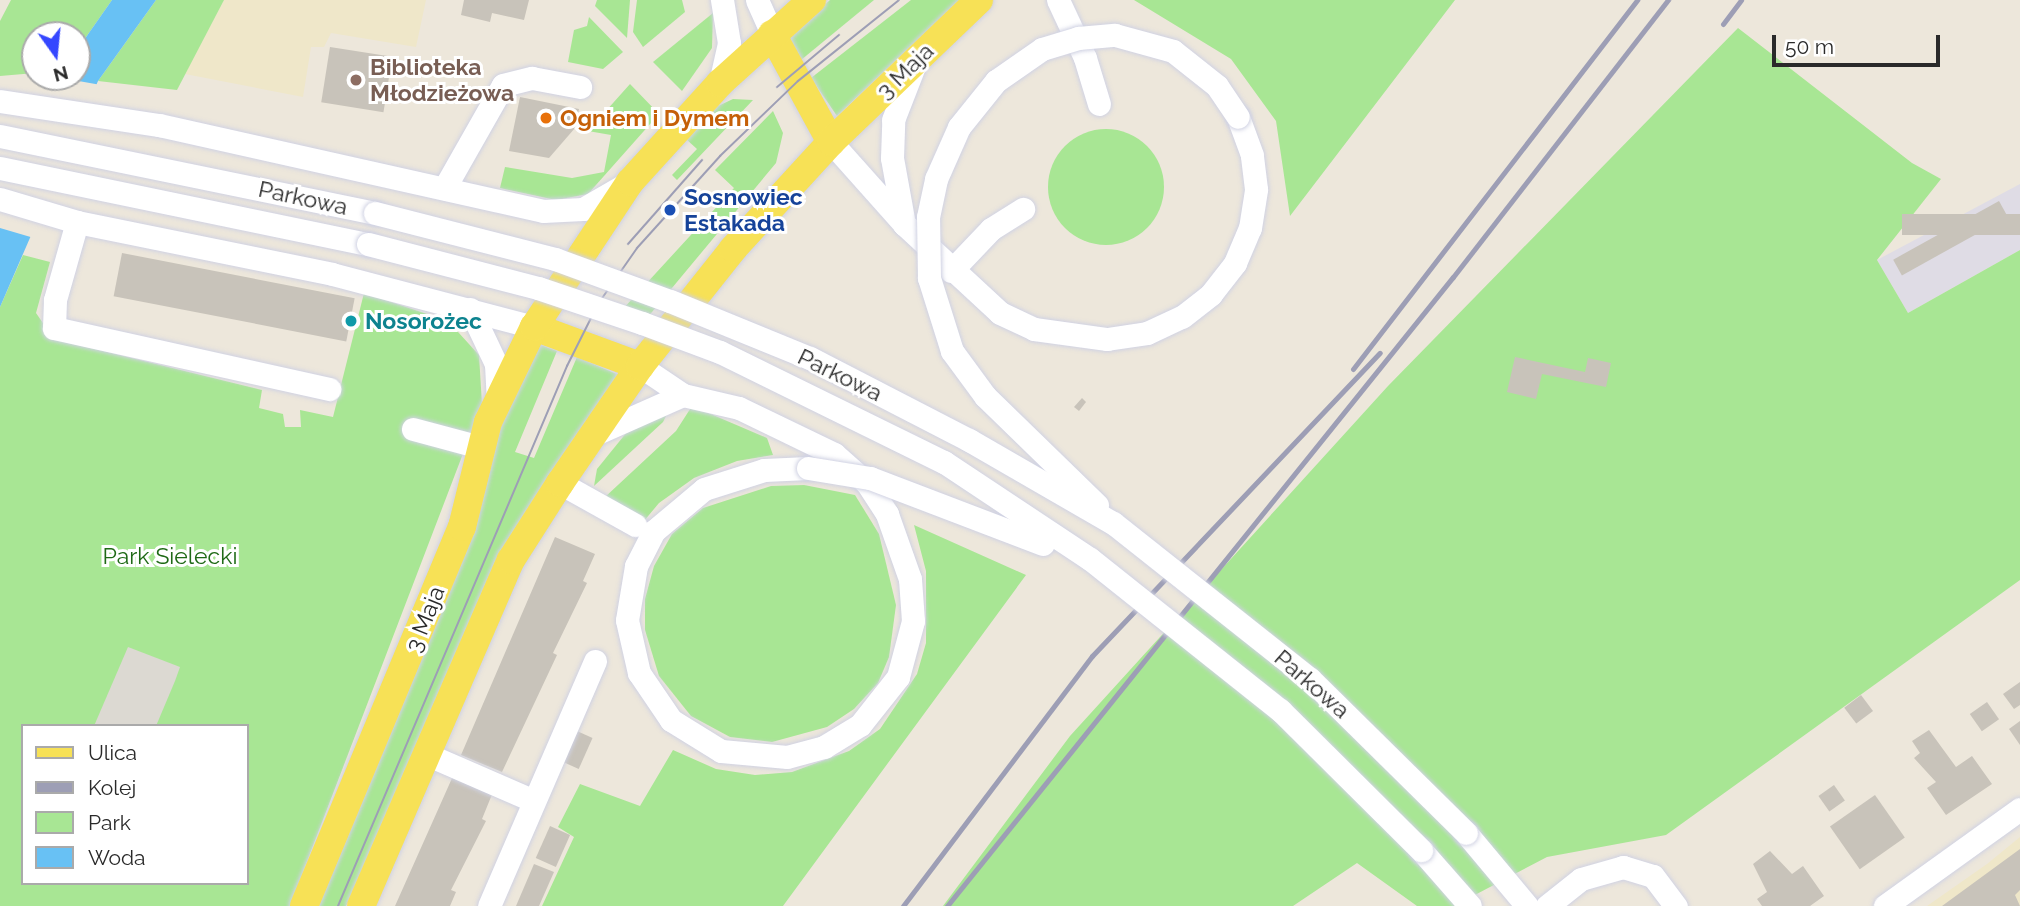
<!DOCTYPE html>
<html>
<head>
<meta charset="utf-8">
<style>
  body { margin:0 }
  #map { position:relative; width:2020px; height:906px; overflow:hidden; background:#ede7db; font-family:Raleway,sans-serif }
  div>[style] { position:absolute }
  [style*='--x'] { left:calc(var(--x)*1px); top:calc(var(--y)*1px); width:calc(var(--w)*1px); rotate:calc(var(--a)*1deg) }
  .industrial>* { inset:0; background:#dfdce5 }
  .education>* { inset:0; background:#efe7c9 }
  .green>* { inset:0; background:#a8e694 }
  .round { border-radius:50% }
  .plaza>* { inset:0; background:#dcd9d2 }
  .water>* { inset:0; background:#68c1f4 }
  .pier>* { inset:0; background:#ede7db }
  .building>* { inset:0; background:#c8c3ba; transform-origin:0 0 }
  .roads { filter:drop-shadow(0 0 2px #d0d2e3) drop-shadow(0 0 2px #d0d2e3) }
  .minor>* { height:23px; margin:-11.5px; padding:0 11.5px; transform-origin:11.5px; border-radius:11.5px; background:#fff }
  .major>* { height:28px; margin:-14px; padding:0 14px; transform-origin:14px; border-radius:14px; background:#f7e156 }
  .tram>* { height:2px; margin:-1px; padding:0 1px; transform-origin:1px; border-radius:1px; background:#9d9eb5 }
  .rail>* { height:5px; margin:-2.5px; padding:0 2.5px; transform-origin:2.5px; border-radius:2.5px; background:#9d9eb5 }
  .bridges { filter:drop-shadow(0 0 2px #d0d2e3) drop-shadow(0 0 2px #d0d2e3) }
  .minor-bridge>* { height:23px; margin:-11.5px; padding:0 11.5px; transform-origin:11.5px; border-radius:11.5px; background:#fff }
  .dots>* { width:19px; height:19px; translate:-50% -50%; box-sizing:border-box; border:4px solid #fff; border-radius:50% }
  span { translate:-50% -50%; white-space:nowrap; text-align:center; line-height:1.15; -webkit-text-stroke:6px #fff; paint-order:stroke }
  .education-label { font-size:23px; color:#785e54; font-weight:700 }
  .left { translate:0 -50%; text-align:left }
  .street-label { font-size:23px; color:#2a2a2a }
  .food-label { font-size:23px; color:#c56008; font-weight:700 }
  .transit-label { font-size:23px; color:#164399; font-weight:700 }
  .culture-label { font-size:23px; color:#0d838f; font-weight:700 }
  .park-label { font-size:23px; color:#1f6a16 }
  .legend { position:absolute; left:21px; top:724px; width:228px; height:161px; box-sizing:border-box; background:#fff; border:2px solid #aaa; margin:0; padding:9px 12px; list-style:none; font-size:21px; color:#2a2a2a }
  .legend li { display:flex; align-items:center; gap:14px; height:35px }
  .legend b { width:35px; border:2px solid #aaa }
  .north { position:absolute; left:21px; top:21px; width:70px; height:70px; box-sizing:border-box; background:#fff; border:2px solid #aaa; border-radius:50%; rotate:165deg; font-size:19px; font-weight:700; line-height:28px; text-align:center; color:#2a2a2a }
  .north::after { content:''; display:block; margin:auto; width:24px; height:32px; background:#3547ff; clip-path:polygon(50% 0,100% 100%,50% 72%,0 100%) }
  .scale { position:absolute; left:1772px; top:35px; width:168px; height:32px; box-sizing:border-box; border:4px solid #2a2a2a; border-top:0; padding-left:9px; font-size:21px; line-height:24px; white-space:nowrap; color:#2a2a2a; -webkit-text-stroke:5px #fff; paint-order:stroke }
</style>
</head>
<body>
<div id="map">
  <div class="industrial">
    <div style="clip-path:polygon(2020px 184px,2020px 250px,1908px 313px,1877px 260px)"></div>
  </div>
  <div class="education">
    <div style="clip-path:polygon(224px 0,426px 0,416px 47px,331px 33px,324px 47px,311px 47px,303px 97px,185px 74px)"></div>
    <div style="clip-path:polygon(2020px 837px,2020px 906px,1927px 906px,1987px 864px)"></div>
  </div>
  <div class="green">
    <div style="clip-path:polygon(11px 0,112px 0,77px 50px,77px 35px,35px 35px,35px 73px,0 76px,0 21px)"></div>
    <div style="clip-path:polygon(156px 0,224px 0,177px 90px,98px 81px)"></div>
    <div style="clip-path:polygon(597px 0,630px 0,627px 38px,595px 6px)"></div>
    <div style="clip-path:polygon(637px 0,682px 0,685px 12px,643px 47px,633px 32px)"></div>
    <div style="clip-path:polygon(830px 0,874px 0,801px 60px,788px 37px)"></div>
    <div style="clip-path:polygon(911px 0,960px 0,837px 116px,811px 78px)"></div>
    <div style="clip-path:polygon(1134px 0,1455px 0,1290px 216px,1276px 121px,1231px 59px)"></div>
    <div style="clip-path:polygon(713px 13px,712px 48px,682px 91px,653px 62px)"></div>
    <div style="clip-path:polygon(589px 17px,623px 52px,603px 69px,568px 62px,574px 30px,587px 26px)"></div>
    <div style="clip-path:polygon(1738px 28px,1912px 163px,1941px 179px,1877px 260px,1908px 313px,2020px 250px,2020px 580px,1666px 835px,1547px 857px,1454px 906px,1417px 906px,1357px 863px,1293px 906px,943px 906px,1070px 736px,1388px 386px)"></div>
    <div style="clip-path:polygon(630px 84px,659px 114px,588px 194px,556px 200px,500px 188px,505px 167px,572px 178px,604px 172px,611px 135px,588px 131px)"></div>
    <div style="clip-path:polygon(733px 99px,753px 100px,677px 180px,672px 175px,697px 149px,686px 139px,718px 106px)"></div>
    <div style="clip-path:polygon(773px 111px,783px 133px,776px 163px,647px 318px,622px 310px,734px 188px,715px 170px)"></div>
    <div class="round" style="left:1048px;top:129px;width:116px;height:116px"></div>
    <div style="clip-path:polygon(evenodd,23px 255px,50px 262px,36px 313px,54px 339px,262px 390px,259px 408px,283px 414px,285px 427px,301px 427px,300px 410px,333px 417px,364px 293px,448px 321px,479px 355px,482px 404px,290px 906px,0 906px,0 307px,23px 255px,23px 726px,247px 726px,247px 883px,23px 883px,23px 726px)"></div>
    <div style="clip-path:polygon(538px 344px,557px 351px,515px 452px,534px 458px,577px 357px,619px 375px,500px 553px,346px 906px,317px 906px,491px 449px)"></div>
    <div style="clip-path:polygon(692px 406px,767px 438px,773px 455px,737px 461px,694px 478px,659px 503px,644px 521px,604px 498px,676px 431px)"></div>
    <div style="clip-path:polygon(669px 410px,663px 422px,594px 486px,597px 469px,631px 427px)"></div>
    <div style="clip-path:polygon(804px 485px,855px 495px,879px 534px,896px 605px,889px 657px,878px 683px,854px 709px,827px 727px,772px 742px,730px 737px,691px 716px,659px 676px,645px 630px,645px 599px,654px 566px,672px 534px,703px 508px,771px 486px)"></div>
    <div style="clip-path:polygon(914px 525px,1026px 575px,783px 906px,542px 906px,574px 837px,558px 827px,580px 784px,640px 806px,673px 750px,716px 769px,755px 775px,792px 772px,849px 751px,880px 729px,917px 674px,926px 643px,926px 571px)"></div>
  </div>
  <div class="plaza">
    <div style="clip-path:polygon(128px 647px,180px 667px,175px 681px,156px 726px,94px 726px)"></div>
  </div>
  <div class="water">
    <div style="clip-path:polygon(112px 0,156px 0,98px 81px,0 307px,0 211px,59px 77px,77px 77px,77px 50px)"></div>
  </div>
  <div class="pier">
    <div style="clip-path:polygon(56px 77px,101px 85px,34px 238px,0 228px,0 202px)"></div>
  </div>
  <div class="building">
    <div style="clip-path:polygon(464px 0,529px 0,524px 20px,492px 13px,490px 22px,461px 15px)"></div>
    <div style="left:330px;top:47px;width:63px;height:56px;rotate:9deg"></div>
    <div style="clip-path:polygon(520px 97px,579px 109px,575px 128px,549px 158px,509px 151px)"></div>
    <div style="left:1999px;top:201px;width:18px;height:121px;rotate:61deg"></div>
    <div style="left:2020px;top:214px;width:21px;height:118px;rotate:90deg"></div>
    <div style="left:122px;top:253px;width:237px;height:44px;rotate:11deg"></div>
    <div style="clip-path:polygon(1515px 357px,1585px 372px,1588px 358px,1611px 363px,1606px 387px,1542px 374px,1536px 399px,1507px 392px)"></div>
    <div style="clip-path:polygon(1082px 398px,1086px 402px,1079px 411px,1074px 407px)"></div>
    <div style="clip-path:polygon(555px 537px,595px 554px,583px 581px,587px 583px,553px 653px,557px 655px,502px 772px,461px 755px)"></div>
    <div style="clip-path:polygon(2020px 682px,2020px 705px,2014px 709px,2003px 694px)"></div>
    <div style="left:1861px;top:695px;width:20px;height:21px;rotate:53deg"></div>
    <div style="left:1987px;top:702px;width:21px;height:21px;rotate:55deg"></div>
    <div style="clip-path:polygon(2020px 721px,2020px 745px,2009px 729px)"></div>
    <div style="clip-path:polygon(1929px 730px,1956px 767px,1972px 756px,1992px 784px,1946px 815px,1927px 788px,1936px 782px,1914px 758px,1920px 753px,1912px 741px)"></div>
    <div style="left:577px;top:731px;width:17px;height:34px;rotate:24deg"></div>
    <div style="clip-path:polygon(453px 776px,493px 792px,482px 819px,486px 821px,451px 890px,456px 892px,450px 906px,395px 906px)"></div>
    <div style="left:1834px;top:785px;width:19px;height:19px;rotate:55deg"></div>
    <div style="left:1875px;top:795px;width:52px;height:55px;rotate:55deg"></div>
    <div style="left:550px;top:826px;width:22px;height:35px;rotate:24deg"></div>
    <div style="clip-path:polygon(2020px 849px,2020px 890px,2015px 895px,2020px 906px,1942px 906px)"></div>
    <div style="clip-path:polygon(1770px 851px,1792px 874px,1803px 866px,1824px 896px,1810px 906px,1762px 906px,1757px 899px,1767px 892px,1753px 864px)"></div>
    <div style="clip-path:polygon(534px 864px,554px 872px,539px 906px,516px 906px)"></div>
  </div>
  <div class="roads">
    <div class="minor">
      <div style="--x:757;--y:0;--w:37;--a:66"></div>
      <div style="--x:1058;--y:0;--w:64;--a:65"></div>
      <div style="--x:1085;--y:58;--w:48;--a:73.1"></div>
      <div style="--x:720;--y:83;--w:41;--a:-77.3"></div>
      <div style="--x:729;--y:43;--w:44;--a:-99.2"></div>
      <div style="--x:0;--y:101;--w:161;--a:8.6"></div>
      <div style="--x:159;--y:125;--w:394;--a:12.6"></div>
      <div style="--x:543;--y:211;--w:40;--a:-2.9"></div>
      <div style="--x:583;--y:209;--w:50;--a:-30.2"></div>
      <div style="--x:0;--y:136;--w:383;--a:11.6"></div>
      <div style="--x:831;--y:142;--w:110;--a:48.3"></div>
      <div style="--x:904;--y:224;--w:131;--a:42.8"></div>
      <div style="--x:1000;--y:313;--w:38;--a:25"></div>
      <div style="--x:1034;--y:329;--w:74;--a:7.8"></div>
      <div style="--x:1107;--y:339;--w:40;--a:-8.5"></div>
      <div style="--x:1147;--y:333;--w:38;--a:-25"></div>
      <div style="--x:1182;--y:317;--w:37;--a:-38"></div>
      <div style="--x:1211;--y:294;--w:39;--a:-52"></div>
      <div style="--x:1235;--y:263;--w:38;--a:-67"></div>
      <div style="--x:1250;--y:228;--w:39;--a:-81"></div>
      <div style="--x:1256;--y:189;--w:34;--a:-97"></div>
      <div style="--x:1252;--y:155;--w:40;--a:-110.2"></div>
      <div style="--x:0;--y:168;--w:376;--a:11.7"></div>
      <div style="--x:445;--y:187;--w:117;--a:-60.4"></div>
      <div style="--x:503;--y:85;--w:30;--a:-14"></div>
      <div style="--x:532;--y:78;--w:49;--a:10.6"></div>
      <div style="--x:0;--y:199;--w:80;--a:16.6"></div>
      <div style="--x:77;--y:222;--w:260;--a:11.5"></div>
      <div style="--x:332;--y:274;--w:209;--a:14.7"></div>
      <div style="--x:77;--y:222;--w:81;--a:105.8"></div>
      <div style="--x:55;--y:300;--w:28;--a:92"></div>
      <div style="--x:54;--y:328;--w:282;--a:12.5"></div>
      <div style="--x:904;--y:224;--w:67;--a:-100.3"></div>
      <div style="--x:892;--y:158;--w:38;--a:-88"></div>
      <div style="--x:893;--y:120;--w:63;--a:-68.7"></div>
      <div style="--x:951;--y:271;--w:58;--a:-46.4"></div>
      <div style="--x:991;--y:229;--w:38;--a:-32"></div>
      <div style="--x:470;--y:309;--w:61;--a:64.7"></div>
      <div style="--x:496;--y:364;--w:34;--a:87"></div>
      <div style="--x:640;--y:366;--w:52;--a:34"></div>
      <div style="--x:683;--y:395;--w:57;--a:13.1"></div>
      <div style="--x:739;--y:408;--w:106;--a:25.8"></div>
      <div style="--x:834;--y:454;--w:44;--a:41.3"></div>
      <div style="--x:867;--y:483;--w:37;--a:57"></div>
      <div style="--x:887;--y:514;--w:69;--a:70.5"></div>
      <div style="--x:910;--y:579;--w:42;--a:85.9"></div>
      <div style="--x:913;--y:621;--w:58;--a:105"></div>
      <div style="--x:898;--y:677;--w:61;--a:128.4"></div>
      <div style="--x:860;--y:725;--w:42;--a:148.6"></div>
      <div style="--x:824;--y:747;--w:38;--a:165"></div>
      <div style="--x:787;--y:757;--w:66;--a:-174.8"></div>
      <div style="--x:721;--y:751;--w:59;--a:-148.2"></div>
      <div style="--x:671;--y:720;--w:57;--a:-124.2"></div>
      <div style="--x:639;--y:673;--w:54;--a:-102.8"></div>
      <div style="--x:627;--y:620;--w:55;--a:-80.5"></div>
      <div style="--x:636;--y:566;--w:39;--a:-63"></div>
      <div style="--x:654;--y:531;--w:65;--a:-40"></div>
      <div style="--x:704;--y:489;--w:63;--a:-17.6"></div>
      <div style="--x:764;--y:470;--w:44;--a:-2.6"></div>
      <div style="--x:413;--y:429;--w:69;--a:15"></div>
      <div style="--x:595;--y:434;--w:96;--a:-23.9"></div>
      <div style="--x:560;--y:483;--w:86;--a:29.2"></div>
      <div style="--x:426;--y:754;--w:116;--a:23.5"></div>
      <div style="--x:1466;--y:833;--w:95;--a:50.1"></div>
      <div style="--x:1421;--y:850;--w:74;--a:48.8"></div>
      <div style="--x:489;--y:906;--w:267;--a:-66.6"></div>
      <div style="--x:1547;--y:906;--w:43;--a:-38.5"></div>
      <div style="--x:1581;--y:879;--w:44;--a:-15.9"></div>
      <div style="--x:1623;--y:867;--w:31;--a:17"></div>
      <div style="--x:1653;--y:876;--w:38;--a:53"></div>
      <div style="--x:1885;--y:906;--w:166;--a:-35.7"></div>
    </div>
    <div class="major">
      <div style="--x:772;--y:34;--w:123;--a:61.4"></div>
      <div style="--x:534;--y:327;--w:113;--a:20.2"></div>
      <div style="--x:304;--y:906;--w:411;--a:-67.4"></div>
      <div style="--x:462;--y:527;--w:108;--a:-76.1"></div>
      <div style="--x:488;--y:422;--w:106;--a:-64.2"></div>
      <div style="--x:534;--y:327;--w:174;--a:-56.5"></div>
      <div style="--x:630;--y:182;--w:134;--a:-47.7"></div>
      <div style="--x:720;--y:83;--w:124;--a:-42.1"></div>
      <div style="--x:361;--y:906;--w:377;--a:-66.6"></div>
      <div style="--x:511;--y:560;--w:91;--a:-57.5"></div>
      <div style="--x:560;--y:483;--w:142;--a:-55.6"></div>
      <div style="--x:640;--y:366;--w:149;--a:-51.5"></div>
      <div style="--x:733;--y:249;--w:145;--a:-47.5"></div>
      <div style="--x:831;--y:142;--w:205;--a:-43.8"></div>
    </div>
  </div>
  <div class="tram">
    <div style="--x:777;--y:87;--w:81;--a:-40"></div>
    <div style="--x:628;--y:244;--w:112;--a:-48.6"></div>
    <div style="--x:338;--y:906;--w:587;--a:-67.02"></div>
    <div style="--x:567;--y:366;--w:69;--a:-63.4"></div>
    <div style="--x:598;--y:304;--w:68;--a:-55.1"></div>
    <div style="--x:637;--y:248;--w:124;--a:-47.9"></div>
    <div style="--x:720;--y:156;--w:108;--a:-43.9"></div>
    <div style="--x:798;--y:81;--w:129;--a:-38.7"></div>
  </div>
  <div class="rail">
    <div style="--x:1723;--y:24;--w:30;--a:-53"></div>
    <div style="--x:1353;--y:369;--w:466;--a:-52.4"></div>
    <div style="--x:903;--y:906;--w:313;--a:-52.9"></div>
    <div style="--x:1092;--y:656;--w:418;--a:-46.5"></div>
    <div style="--x:947;--y:906;--w:807;--a:-51.19"></div>
    <div style="--x:1453;--y:277;--w:351;--a:-52.2"></div>
  </div>
  <div class="bridges">
    <div class="minor-bridge">
      <div style="--x:375;--y:213;--w:186;--a:14.3"></div>
      <div style="--x:555;--y:259;--w:122;--a:20.1"></div>
      <div style="--x:670;--y:301;--w:151;--a:22.2"></div>
      <div style="--x:810;--y:358;--w:179;--a:27.3"></div>
      <div style="--x:969;--y:440;--w:166;--a:30"></div>
      <div style="--x:1113;--y:523;--w:251;--a:38.4"></div>
      <div style="--x:1310;--y:679;--w:219;--a:44.6"></div>
      <div style="--x:368;--y:244;--w:176;--a:14.5"></div>
      <div style="--x:538;--y:288;--w:110;--a:18.6"></div>
      <div style="--x:642;--y:323;--w:83;--a:20.4"></div>
      <div style="--x:720;--y:352;--w:250;--a:26.2"></div>
      <div style="--x:944;--y:462;--w:175;--a:33.6"></div>
      <div style="--x:1090;--y:559;--w:243;--a:38.5"></div>
      <div style="--x:1280;--y:710;--w:199;--a:44.8"></div>
      <div style="--x:808;--y:468;--w:63;--a:9.2"></div>
      <div style="--x:870;--y:478;--w:185;--a:20.9"></div>
      <div style="--x:1097;--y:505;--w:156;--a:-135.8"></div>
      <div style="--x:985;--y:396;--w:56;--a:-126.3"></div>
      <div style="--x:952;--y:351;--w:77;--a:-107.5"></div>
      <div style="--x:929;--y:278;--w:61;--a:-90.9"></div>
      <div style="--x:928;--y:217;--w:39;--a:-78"></div>
      <div style="--x:936;--y:179;--w:57;--a:-66.1"></div>
      <div style="--x:959;--y:127;--w:59;--a:-51.2"></div>
      <div style="--x:996;--y:81;--w:56;--a:-34.8"></div>
      <div style="--x:1042;--y:49;--w:38;--a:-17"></div>
      <div style="--x:1078;--y:38;--w:37;--a:-5"></div>
      <div style="--x:1115;--y:35;--w:60;--a:15.4"></div>
      <div style="--x:1173;--y:51;--w:56;--a:38.5"></div>
      <div style="--x:1217;--y:86;--w:37;--a:56"></div>
    </div>
  </div>
  <div class="dots">
    <div style="left:356px;top:80px;background:#8d6e63"></div>
    <div style="left:546px;top:118px;background:#e8710a"></div>
    <div style="left:670px;top:210px;background:#1a4fb4"></div>
    <div style="left:351px;top:321px;background:#0f9aa8"></div>
  </div>
  <div class="education-label">
    <span class="left" style="left:370px;top:80px">Biblioteka<br>Młodzieżowa</span>
  </div>
  <div class="street-label">
    <span style="left:905px;top:71px;rotate:-44deg">3 Maja</span>
    <span style="left:303px;top:198px;rotate:12deg">Parkowa</span>
    <span style="left:840px;top:375px;rotate:26deg">Parkowa</span>
    <span style="left:425px;top:619px;rotate:-68deg">3 Maja</span>
    <span style="left:1312px;top:684px;rotate:41deg">Parkowa</span>
  </div>
  <div class="food-label">
    <span class="left" style="left:560px;top:118px">Ogniem i Dymem</span>
  </div>
  <div class="transit-label">
    <span class="left" style="left:684px;top:210px">Sosnowiec<br>Estakada</span>
  </div>
  <div class="culture-label">
    <span class="left" style="left:365px;top:321px">Nosorożec</span>
  </div>
  <div class="park-label">
    <span style="left:170px;top:556px">Park Sielecki</span>
  </div>
  <ul class="legend">
  <li><b style="height:9px;background:#f7e156"></b>Ulica</li>
  <li><b style="height:9px;background:#9d9eb5"></b>Kolej</li>
  <li><b style="height:19px;background:#a8e694"></b>Park</li>
  <li><b style="height:19px;background:#68c1f4"></b>Woda</li>
  </ul>
  <div class="north">N</div>
  <div class="scale">50 m</div>
</div>
</body>
</html>
